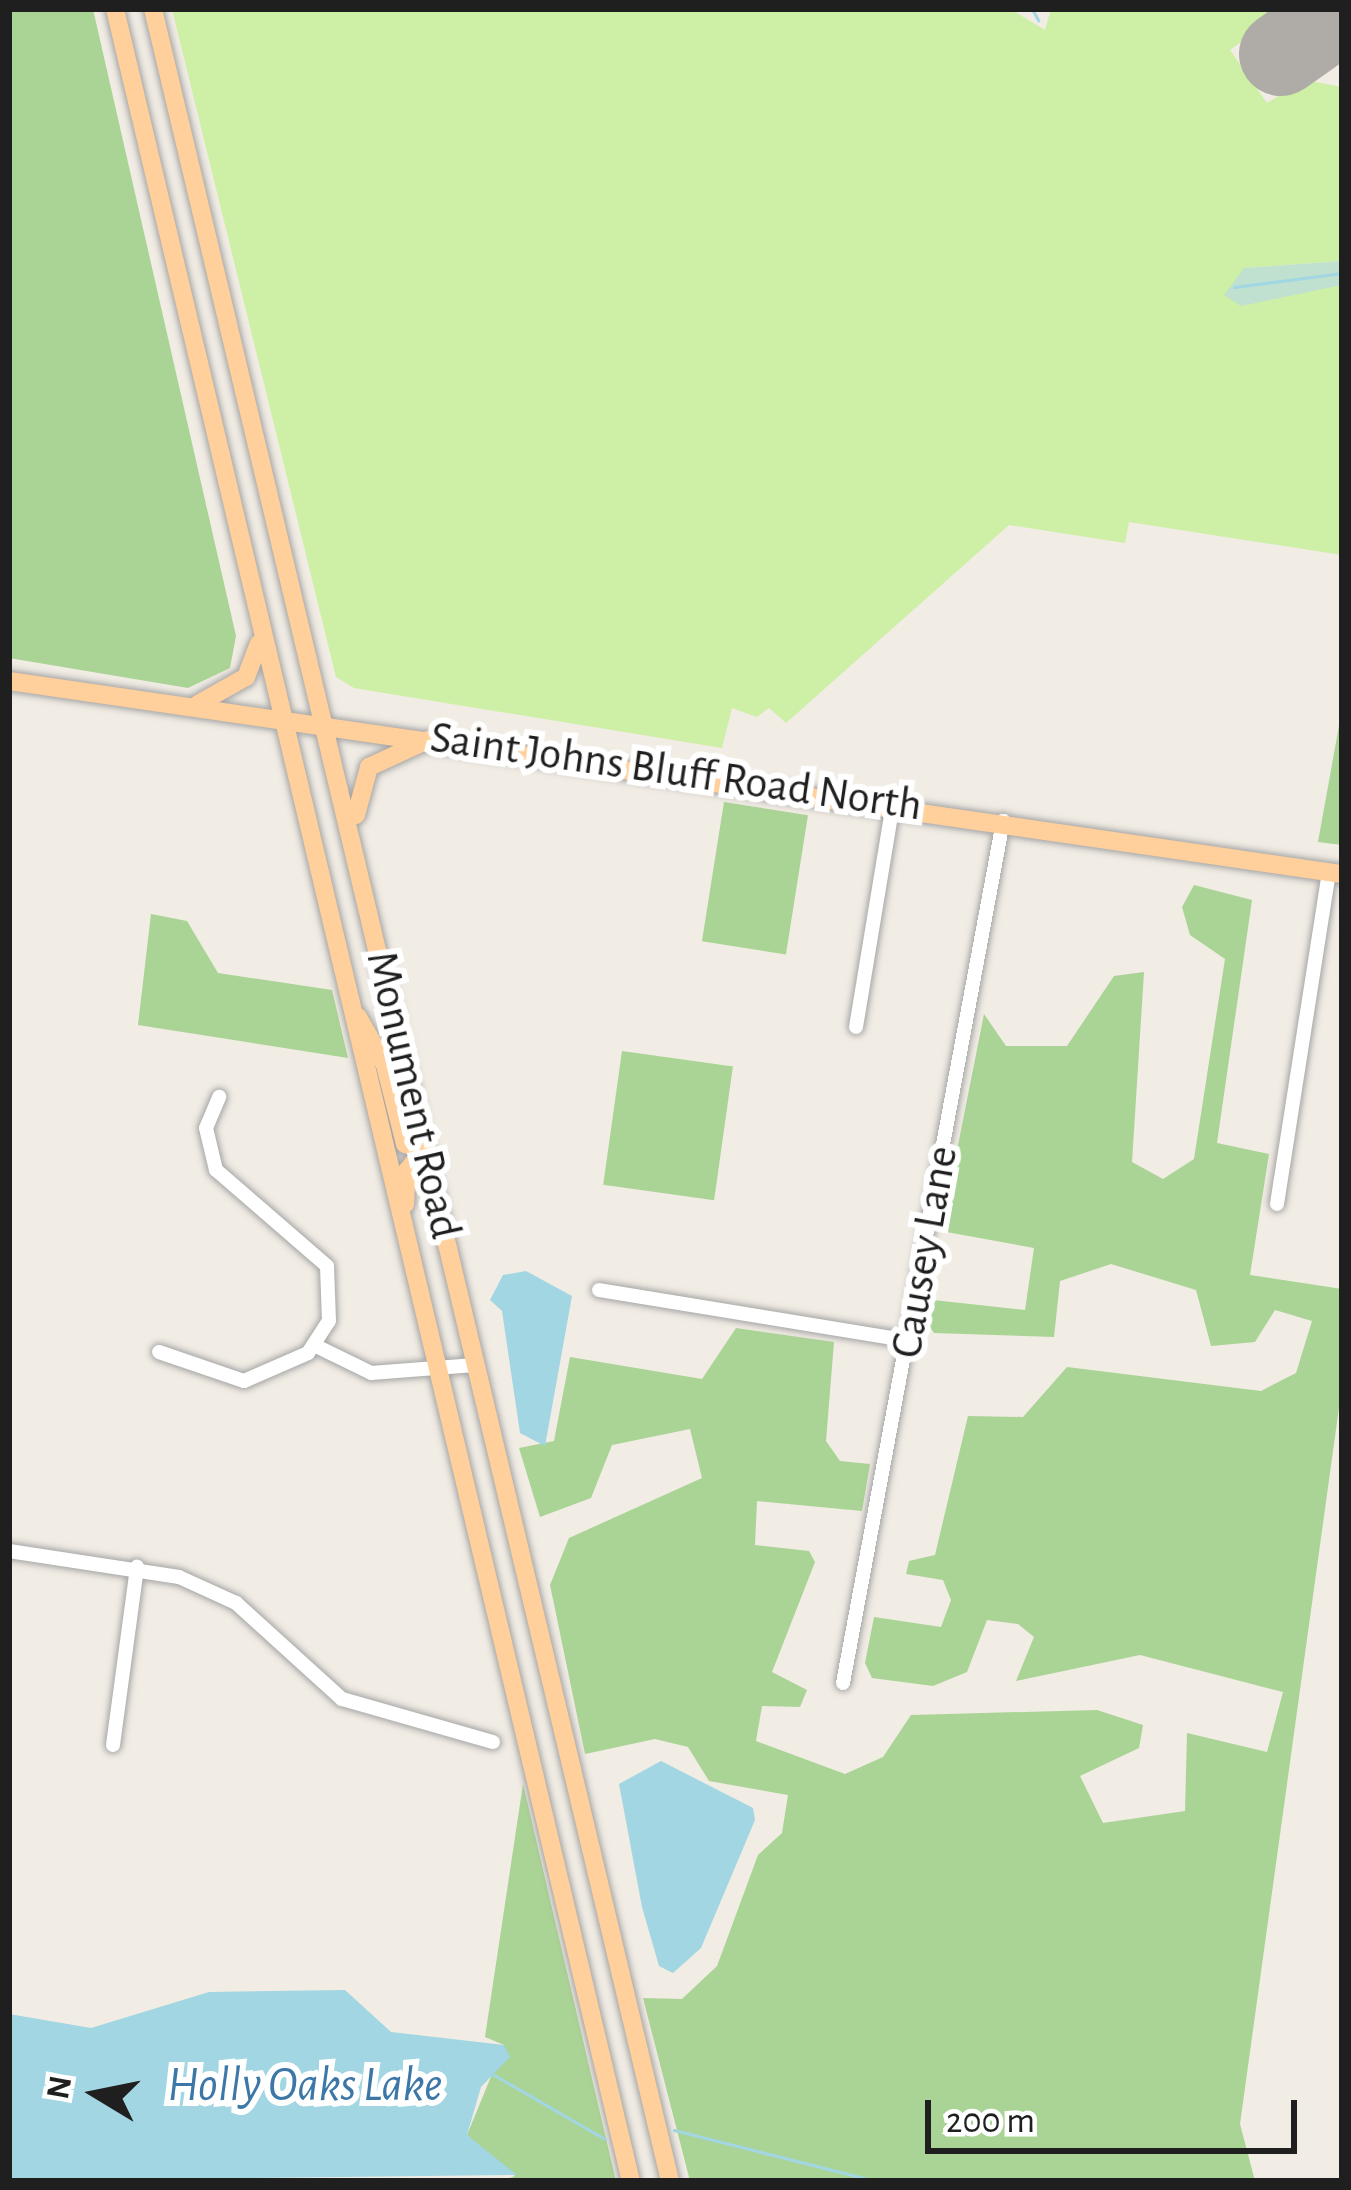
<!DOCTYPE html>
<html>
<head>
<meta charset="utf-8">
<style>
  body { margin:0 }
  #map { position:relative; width:1351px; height:2190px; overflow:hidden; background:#f1ece4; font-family:"Alegreya Sans",sans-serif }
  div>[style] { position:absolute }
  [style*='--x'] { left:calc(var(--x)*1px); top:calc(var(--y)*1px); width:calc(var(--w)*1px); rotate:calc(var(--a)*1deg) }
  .grass>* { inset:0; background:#cdefa6 }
  .forest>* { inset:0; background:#aad495; transform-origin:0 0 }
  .wetland>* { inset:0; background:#c0e0d0 }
  .water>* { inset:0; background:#a1d6e2 }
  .stream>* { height:3px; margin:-1.5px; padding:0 1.5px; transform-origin:1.5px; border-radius:1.5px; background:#a1d6e2 }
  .runway>* { height:84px; margin:-42px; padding:0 42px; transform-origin:42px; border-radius:42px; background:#afaca8 }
  .roads { filter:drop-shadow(0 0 3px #a6a6a6) drop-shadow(0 0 3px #a6a6a6) }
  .minor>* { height:14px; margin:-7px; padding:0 7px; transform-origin:7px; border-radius:7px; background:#fff }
  .major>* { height:18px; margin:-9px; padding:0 9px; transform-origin:9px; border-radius:9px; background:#ffd09b }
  span { translate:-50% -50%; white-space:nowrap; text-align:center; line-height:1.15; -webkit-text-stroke:12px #fff; paint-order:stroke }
  .street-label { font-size:45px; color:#1f1f1f }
  .water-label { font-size:48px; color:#3d77a7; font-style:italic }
  .frame { position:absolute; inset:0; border:12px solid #1f1f1f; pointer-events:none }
  .north { position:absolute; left:36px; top:2034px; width:120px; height:120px; -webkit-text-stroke:9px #fff; paint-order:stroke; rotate:280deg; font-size:33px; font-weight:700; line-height:48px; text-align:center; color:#1f1f1f }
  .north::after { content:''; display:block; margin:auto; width:42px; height:54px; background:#1f1f1f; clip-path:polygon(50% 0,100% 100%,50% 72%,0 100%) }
  .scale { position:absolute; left:925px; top:2100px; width:372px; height:54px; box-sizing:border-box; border:6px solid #1f1f1f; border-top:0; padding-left:15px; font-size:36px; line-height:42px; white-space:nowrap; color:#1f1f1f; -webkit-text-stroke:9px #fff; paint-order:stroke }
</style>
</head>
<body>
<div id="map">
  <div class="grass">
    <div style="clip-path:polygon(172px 9px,1010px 9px,1045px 30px,1051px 9px,1287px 9px,1230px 50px,1267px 103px,1305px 80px,1342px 87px,1342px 261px,1244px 268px,1303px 290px,1342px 285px,1342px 555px,1129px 522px,1125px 543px,1009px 525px,786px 723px,769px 708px,757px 717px,732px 708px,722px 748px,354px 688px,336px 677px)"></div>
  </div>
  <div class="forest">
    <div style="clip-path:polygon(9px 9px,93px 9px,236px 636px,230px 668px,188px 688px,9px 658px)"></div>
    <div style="clip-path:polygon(1342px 709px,1342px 845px,1318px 842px)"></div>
    <div style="left:724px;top:802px;width:85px;height:141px;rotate:9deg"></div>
    <div style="clip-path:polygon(1194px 885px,1252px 900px,1217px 1143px,1269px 1154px,1250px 1275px,1342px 1289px,1342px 1386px,1240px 2124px,1255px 2181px,690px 2181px,643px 1998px,682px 1999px,717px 1966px,758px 1855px,782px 1833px,788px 1795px,709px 1781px,688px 1747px,655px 1739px,585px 1754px,550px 1585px,569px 1538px,702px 1478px,690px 1429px,612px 1445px,591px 1498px,540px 1517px,519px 1448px,554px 1441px,570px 1357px,702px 1379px,736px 1328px,834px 1342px,826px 1441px,840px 1461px,870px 1464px,862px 1511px,757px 1501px,755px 1545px,809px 1551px,815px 1562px,772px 1672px,807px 1690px,800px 1707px,762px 1706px,756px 1741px,845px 1774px,883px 1757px,911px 1715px,1097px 1710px,1143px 1725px,1139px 1748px,1080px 1776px,1103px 1823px,1185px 1811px,1187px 1733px,1267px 1752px,1283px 1692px,1140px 1655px,1016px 1681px,1034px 1637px,1018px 1624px,987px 1620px,967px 1672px,933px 1686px,872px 1678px,865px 1663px,874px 1617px,941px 1627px,951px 1600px,943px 1580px,906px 1574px,909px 1561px,935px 1555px,968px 1416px,1023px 1417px,1067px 1367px,1261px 1391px,1296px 1373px,1312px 1321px,1275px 1310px,1255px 1342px,1211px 1346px,1196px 1290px,1111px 1264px,1060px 1281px,1054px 1337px,934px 1333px,928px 1324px,933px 1300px,1025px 1310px,1034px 1248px,941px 1231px,984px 1014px,1006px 1046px,1067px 1046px,1114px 976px,1144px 972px,1132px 1162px,1163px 1179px,1194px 1159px,1225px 959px,1190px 935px,1182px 907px)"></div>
    <div style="clip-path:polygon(151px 914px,187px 921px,218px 973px,332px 990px,348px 1058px,138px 1025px)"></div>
    <div style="left:622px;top:1051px;width:112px;height:135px;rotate:8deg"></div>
    <div style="clip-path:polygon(523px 1784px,616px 2181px,501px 2181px,515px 2176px,467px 2135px,504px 2045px,485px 2037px)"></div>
  </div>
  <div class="wetland">
    <div style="clip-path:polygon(1342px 261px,1342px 285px,1241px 306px,1224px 295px,1244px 268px)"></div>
  </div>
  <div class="water">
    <div style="clip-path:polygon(526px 1271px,572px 1296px,545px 1446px,520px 1433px,502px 1311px,490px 1300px,503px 1275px)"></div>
    <div style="clip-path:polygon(661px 1761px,753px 1808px,755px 1820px,701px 1948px,673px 1973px,659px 1966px,642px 1907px,619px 1784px)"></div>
    <div style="clip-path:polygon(345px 1990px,391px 2032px,504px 2045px,510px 2057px,481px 2087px,467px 2135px,517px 2175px,9px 2181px,9px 2014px,91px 2028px,209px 1992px)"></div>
  </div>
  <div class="stream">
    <div style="--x:1032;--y:9;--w:13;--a:61"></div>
    <div style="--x:1234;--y:287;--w:109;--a:-7.4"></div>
    <div style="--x:494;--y:2075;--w:128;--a:30"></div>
    <div style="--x:674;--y:2130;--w:207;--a:14.2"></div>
  </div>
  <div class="runway">
    <div style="--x:1281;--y:54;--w:75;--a:-35.2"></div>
  </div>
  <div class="roads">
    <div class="minor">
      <div style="--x:856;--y:1027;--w:227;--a:-80.6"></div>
      <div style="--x:1277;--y:1204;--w:336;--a:-81.1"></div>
      <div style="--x:599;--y:1290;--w:314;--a:9.3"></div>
      <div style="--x:316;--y:1346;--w:61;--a:26.1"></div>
      <div style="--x:371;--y:1373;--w:104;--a:-4.4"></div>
      <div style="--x:159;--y:1352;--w:90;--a:18.8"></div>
      <div style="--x:244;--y:1381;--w:70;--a:-23.6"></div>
      <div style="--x:308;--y:1353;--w:38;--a:-57"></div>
      <div style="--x:329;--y:1321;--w:55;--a:-92.1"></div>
      <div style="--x:327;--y:1266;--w:147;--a:-139.1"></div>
      <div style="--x:216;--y:1170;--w:43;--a:-103.4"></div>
      <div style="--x:206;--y:1128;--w:34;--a:-67"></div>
      <div style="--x:9;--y:1551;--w:172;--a:8.7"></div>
      <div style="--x:179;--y:1577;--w:63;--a:24.5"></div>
      <div style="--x:236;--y:1603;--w:143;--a:42.2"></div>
      <div style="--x:342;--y:1699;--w:157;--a:15.9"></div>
      <div style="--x:843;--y:1683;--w:877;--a:-79.48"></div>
      <div style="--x:113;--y:1745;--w:180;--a:-82.3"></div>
    </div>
    <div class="major">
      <div style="--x:115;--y:9;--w:2232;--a:76.64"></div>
      <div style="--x:153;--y:9;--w:2233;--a:76.61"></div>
      <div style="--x:9;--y:681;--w:1347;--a:8.24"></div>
      <div style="--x:198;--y:704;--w:55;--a:-29.4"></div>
      <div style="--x:246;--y:677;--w:36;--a:-69"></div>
      <div style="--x:356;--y:815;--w:50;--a:-74.8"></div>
      <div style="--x:369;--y:767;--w:65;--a:-24.6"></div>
      <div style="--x:358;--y:1017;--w:55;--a:60.6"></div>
      <div style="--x:385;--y:1065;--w:81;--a:75.8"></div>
      <div style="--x:405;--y:1144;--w:20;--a:15"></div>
      <div style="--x:405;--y:1204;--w:33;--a:-87"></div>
      <div style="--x:407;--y:1171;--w:28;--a:-52"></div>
    </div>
  </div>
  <div class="street-label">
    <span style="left:676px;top:772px;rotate:8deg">Saint Johns Bluff Road North</span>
    <span style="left:413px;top:1095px;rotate:77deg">Monument Road</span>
    <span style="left:925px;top:1252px;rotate:-80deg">Causey Lane</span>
  </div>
  <div class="water-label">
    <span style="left:305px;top:2087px">Holly Oaks Lake</span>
  </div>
  <div class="frame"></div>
  <div class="north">N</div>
  <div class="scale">200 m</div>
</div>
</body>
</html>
